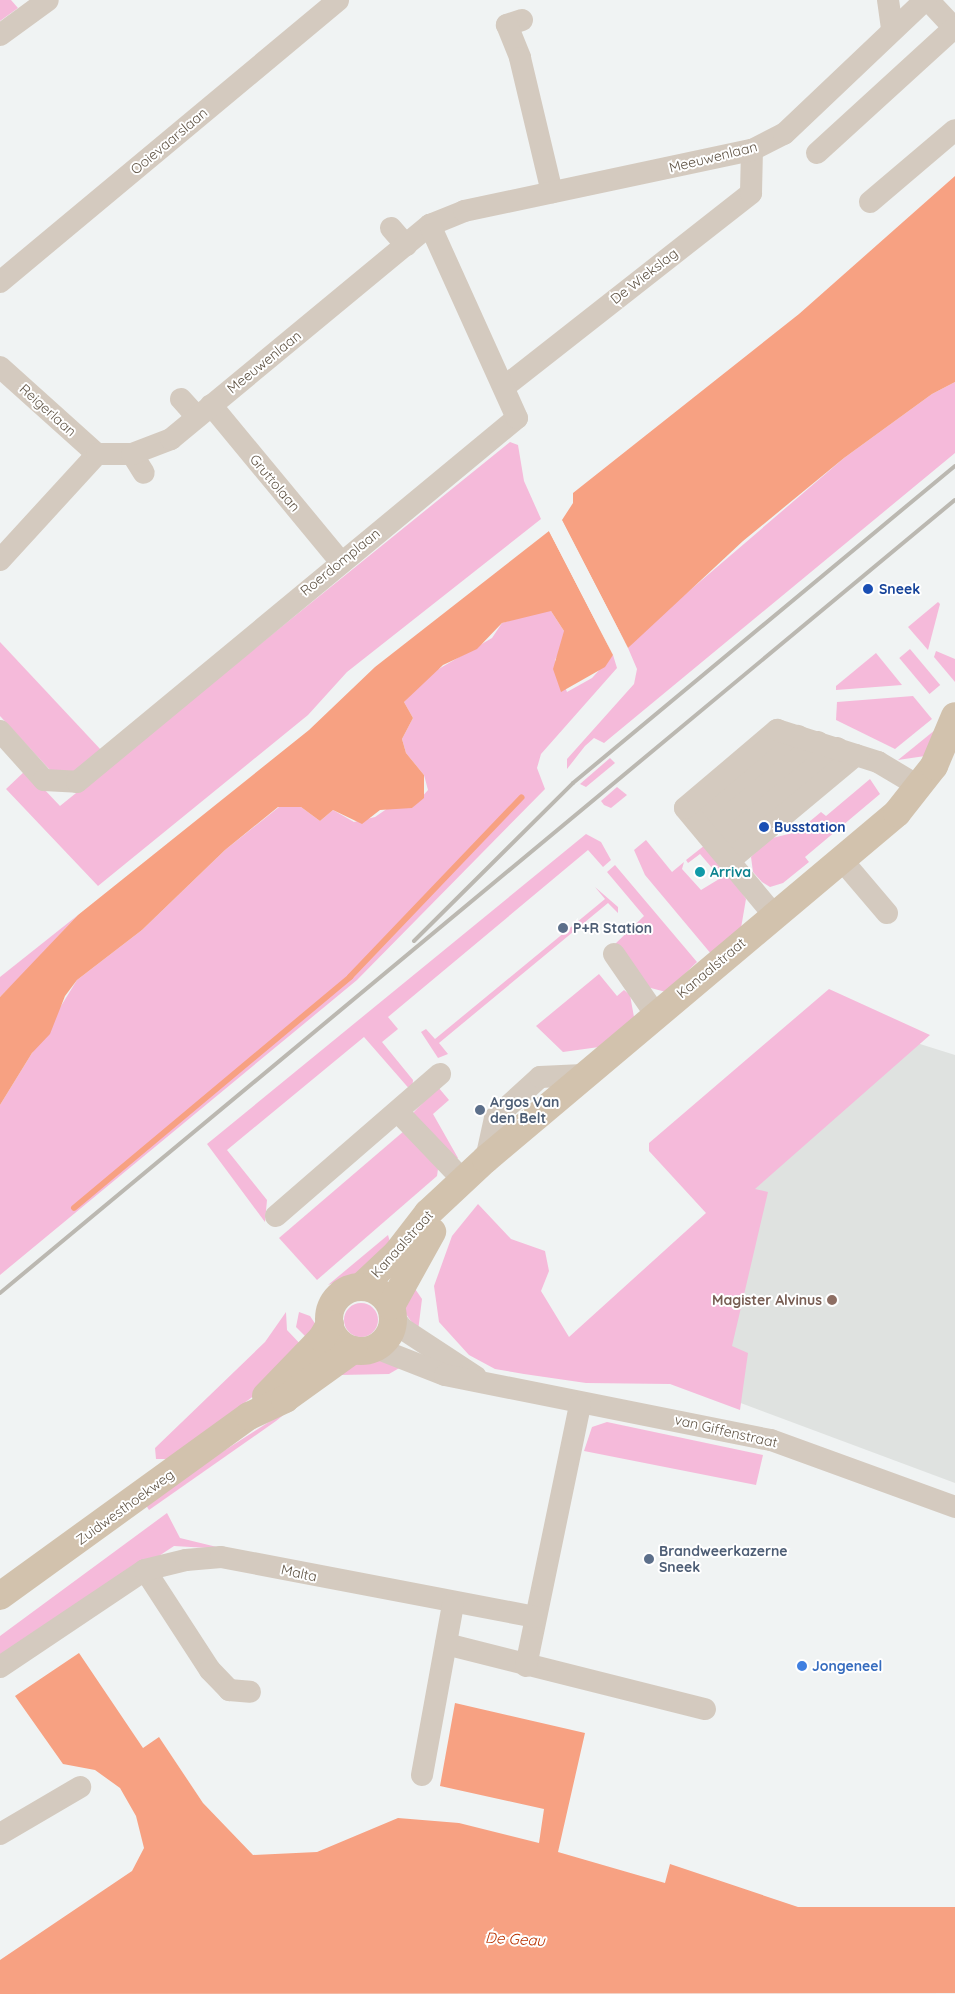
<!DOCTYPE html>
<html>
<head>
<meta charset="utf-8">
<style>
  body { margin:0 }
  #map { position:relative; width:955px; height:1994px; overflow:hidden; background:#f0f3f3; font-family:Quicksand,sans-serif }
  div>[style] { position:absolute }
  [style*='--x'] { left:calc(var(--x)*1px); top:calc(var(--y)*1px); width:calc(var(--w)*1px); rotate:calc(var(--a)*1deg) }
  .education>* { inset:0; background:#dfe2e0 }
  .green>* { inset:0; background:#f5bada; transform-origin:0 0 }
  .round { border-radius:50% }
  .water>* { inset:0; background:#f7a182 }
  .pier>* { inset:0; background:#f0f3f3 }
  .stream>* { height:5.5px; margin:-2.75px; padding:0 2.75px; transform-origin:2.75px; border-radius:2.75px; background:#f7a182 }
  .minor>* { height:22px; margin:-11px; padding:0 11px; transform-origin:11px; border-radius:11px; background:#d4cabf }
  .major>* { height:28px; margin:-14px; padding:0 14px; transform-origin:14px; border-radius:14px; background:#d2c2ad }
  .major>.ring { margin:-14px; padding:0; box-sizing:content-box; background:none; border:28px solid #d2c2ad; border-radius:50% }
  .rail>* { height:4px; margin:-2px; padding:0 2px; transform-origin:2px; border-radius:2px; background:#bbb8b1 }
  .dots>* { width:14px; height:14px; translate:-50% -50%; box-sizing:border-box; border:2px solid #fff; border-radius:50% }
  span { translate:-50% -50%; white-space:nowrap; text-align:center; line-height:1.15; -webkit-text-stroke:4px #fff; paint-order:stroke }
  .street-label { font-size:14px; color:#605445 }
  .transit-label { font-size:14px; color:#164399; font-weight:700 }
  .left { translate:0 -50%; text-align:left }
  .culture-label { font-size:14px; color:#0d838f; font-weight:700 }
  .service-label { font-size:14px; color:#4e5e75; font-weight:700 }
  .education-label { font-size:14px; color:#785e54; font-weight:700 }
  .right { translate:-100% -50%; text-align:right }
  .shop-label { font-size:14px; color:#366cbe; font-weight:700 }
  .water-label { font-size:15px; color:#b93200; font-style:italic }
</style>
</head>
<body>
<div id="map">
  <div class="education">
    <div style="clip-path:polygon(830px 995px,920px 1044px,955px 1055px,955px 1483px,690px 1384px,726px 1215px)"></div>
  </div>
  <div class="green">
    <div style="clip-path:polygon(0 0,11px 0,18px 8px,0 21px)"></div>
    <div style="clip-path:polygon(955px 382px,955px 453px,604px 743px,594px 738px,585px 746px,567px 769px,567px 759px,634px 684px,637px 669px,628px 648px,647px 627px,844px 458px,932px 394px)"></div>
    <div style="clip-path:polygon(510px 442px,518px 445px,524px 481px,541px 519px,347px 672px,308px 715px,98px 886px,6px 789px,26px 770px,60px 806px)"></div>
    <div style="clip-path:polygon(938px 602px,940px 604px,928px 650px,908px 627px)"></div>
    <div style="clip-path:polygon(539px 611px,551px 611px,564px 631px,564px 644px,555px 660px,567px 692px,592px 678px,613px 655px,617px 668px,541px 754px,537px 768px,545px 789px,357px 980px,0 1275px,0 1105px,77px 980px,142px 930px,225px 850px,279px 807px,301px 807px,320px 821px,333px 810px,354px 822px,375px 817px,388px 808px,412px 808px,428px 790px,424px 775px,406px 753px,402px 739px,413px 718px,404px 702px,430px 674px,492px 638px,502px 623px)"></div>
    <div style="clip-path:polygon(0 642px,102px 751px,63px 784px,0 716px)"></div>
    <div style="left:910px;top:649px;width:47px;height:14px;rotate:50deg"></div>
    <div style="clip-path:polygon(936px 651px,955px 659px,955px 682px,934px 657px)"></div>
    <div style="clip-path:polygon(876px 653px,902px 685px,836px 690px,836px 686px)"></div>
    <div style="clip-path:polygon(913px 696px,932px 719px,895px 749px,836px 720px,837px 702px)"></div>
    <div style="clip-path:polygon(935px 730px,925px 756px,898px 760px)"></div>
    <div style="clip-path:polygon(610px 758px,615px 763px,586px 787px,580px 784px)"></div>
    <div style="clip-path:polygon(870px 779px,880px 794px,805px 857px,809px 862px,783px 883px,770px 887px,762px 882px,753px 872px,751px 857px,768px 839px,797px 832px,821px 812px,826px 816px)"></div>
    <div style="clip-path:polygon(617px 787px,627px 795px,611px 808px,604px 805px,601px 801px)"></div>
    <div style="clip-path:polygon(586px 834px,601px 842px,611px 860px,603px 867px,588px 850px,388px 1017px,398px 1029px,382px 1042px,413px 1080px,412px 1092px,364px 1037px,227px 1150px,267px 1200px,265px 1222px,207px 1144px)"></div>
    <div style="clip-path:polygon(646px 840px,672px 872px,684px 862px,682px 869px,701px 890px,729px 873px,746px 899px,741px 928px,712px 955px,645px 875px,634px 850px)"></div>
    <div style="clip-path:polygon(705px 845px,726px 870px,719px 876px,700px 854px,688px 863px,686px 860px)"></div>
    <div style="clip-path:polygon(615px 865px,697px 962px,666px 992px,647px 987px,614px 945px,644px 916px,607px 872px)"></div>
    <div style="clip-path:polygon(595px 887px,618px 907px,618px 913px,608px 903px,439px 1043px,448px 1054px,438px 1058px,421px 1032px,426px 1029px,435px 1039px,605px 899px)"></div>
    <div style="clip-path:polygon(78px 915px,20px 977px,0 997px,0 977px)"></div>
    <div style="clip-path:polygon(599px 974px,617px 996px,624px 990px,630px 995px,634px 1017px,599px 1047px,563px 1052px,536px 1026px)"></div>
    <div style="clip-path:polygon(829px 989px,930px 1035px,755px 1189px,768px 1192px,732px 1346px,748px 1353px,740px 1410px,670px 1384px,586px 1383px,524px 1374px,495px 1369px,469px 1355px,439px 1322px,434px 1286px,452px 1236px,478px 1204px,511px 1239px,545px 1251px,549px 1271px,541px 1291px,569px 1337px,706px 1213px,649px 1151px,649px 1143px)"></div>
    <div style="clip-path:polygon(438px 1087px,449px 1100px,433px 1114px,458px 1158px,454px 1161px,413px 1113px)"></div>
    <div style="clip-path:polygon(404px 1131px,438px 1169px,437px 1176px,317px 1280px,279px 1238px)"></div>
    <div style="clip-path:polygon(388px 1235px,392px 1249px,357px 1274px,328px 1285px)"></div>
    <div style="clip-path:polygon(411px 1283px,422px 1299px,418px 1331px,403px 1310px)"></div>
    <div class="round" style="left:344px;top:1303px;width:34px;height:34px"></div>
    <div style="clip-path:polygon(286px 1312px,287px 1330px,304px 1348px,255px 1395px,169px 1459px,156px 1459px,155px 1448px,265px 1342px)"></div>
    <div style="clip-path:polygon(299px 1312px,310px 1316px,316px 1325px,310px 1341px,296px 1327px)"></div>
    <div style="clip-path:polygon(378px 1359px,401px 1367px,389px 1374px,340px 1375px,347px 1362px)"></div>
    <div style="clip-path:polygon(297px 1404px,276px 1421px,149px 1510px,144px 1502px)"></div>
    <div style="clip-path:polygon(607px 1422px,763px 1455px,756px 1485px,584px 1451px,592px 1427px)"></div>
    <div style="clip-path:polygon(167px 1513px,180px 1538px,225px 1549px,174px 1546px,0 1661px,0 1636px)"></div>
  </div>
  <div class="water">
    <div style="clip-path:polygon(955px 176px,955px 382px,932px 394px,844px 458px,743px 541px,628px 648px,562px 520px,573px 503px,573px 493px,799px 314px)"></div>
    <div style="clip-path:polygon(549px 531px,613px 655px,605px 667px,561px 692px,553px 669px,564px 631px,551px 611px,502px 623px,477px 649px,443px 665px,404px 702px,413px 718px,402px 739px,406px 753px,424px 775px,424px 798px,412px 808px,380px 810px,362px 824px,333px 810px,320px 821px,301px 807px,278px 807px,225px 850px,142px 930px,77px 980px,65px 996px,50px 1034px,32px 1053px,0 1105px,0 997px,78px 915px,309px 730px,375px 667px)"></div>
    <div style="clip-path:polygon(79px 1653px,143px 1748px,159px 1737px,203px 1803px,253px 1855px,317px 1852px,398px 1818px,459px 1823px,539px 1843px,544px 1809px,440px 1786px,455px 1703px,585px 1733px,558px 1852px,665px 1883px,670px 1864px,798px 1907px,955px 1907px,955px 1993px,0 1994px,0 1960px,132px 1871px,144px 1848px,136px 1816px,120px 1788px,95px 1770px,63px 1764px,15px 1696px)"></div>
  </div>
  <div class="pier">
    <div style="clip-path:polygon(560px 517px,628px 648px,559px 521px)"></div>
    <div style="clip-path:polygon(548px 529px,551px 530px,613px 655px,549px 531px)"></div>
  </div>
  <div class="stream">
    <div style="--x:74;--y:1208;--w:360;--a:-39.9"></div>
    <div style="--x:350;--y:977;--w:248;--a:-46.3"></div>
  </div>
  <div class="minor">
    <div style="--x:888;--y:0;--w:30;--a:82"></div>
    <div style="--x:928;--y:0;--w:40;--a:47"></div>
    <div style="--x:522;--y:20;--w:16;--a:162"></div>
    <div style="--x:507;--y:25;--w:35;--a:68"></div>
    <div style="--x:520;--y:58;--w:138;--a:76.6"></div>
    <div style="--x:0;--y:35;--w:59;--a:-36.1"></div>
    <div style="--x:817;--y:153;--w:187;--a:-42.4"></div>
    <div style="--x:870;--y:202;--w:111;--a:-40.3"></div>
    <div style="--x:391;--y:228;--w:23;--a:49"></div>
    <div style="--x:0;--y:282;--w:440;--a:-39.8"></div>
    <div style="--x:0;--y:367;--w:130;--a:41.9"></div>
    <div style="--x:504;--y:387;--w:314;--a:-38.1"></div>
    <div style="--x:751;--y:193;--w:43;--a:-88.7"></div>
    <div style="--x:181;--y:399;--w:24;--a:48"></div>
    <div style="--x:211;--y:405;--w:202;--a:50.4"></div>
    <div style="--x:132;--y:454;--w:22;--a:58"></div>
    <div style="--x:0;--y:560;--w:144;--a:-47.5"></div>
    <div style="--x:97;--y:454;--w:35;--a:0"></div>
    <div style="--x:132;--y:454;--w:42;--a:-21"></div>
    <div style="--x:171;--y:439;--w:336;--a:-39.6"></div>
    <div style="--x:430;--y:225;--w:37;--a:-22"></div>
    <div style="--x:464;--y:211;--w:294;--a:-12"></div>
    <div style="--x:752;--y:150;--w:36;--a:-27"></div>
    <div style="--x:784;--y:134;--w:195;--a:-43.5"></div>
    <div style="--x:0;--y:731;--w:66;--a:48.1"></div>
    <div style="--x:44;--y:780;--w:33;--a:3"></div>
    <div style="--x:77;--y:782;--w:571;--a:-39.6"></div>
    <div style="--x:517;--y:418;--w:212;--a:-114.3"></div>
    <div style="--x:696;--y:821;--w:133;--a:-39.8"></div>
    <div style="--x:707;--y:834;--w:144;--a:-39.7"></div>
    <div style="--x:719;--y:847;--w:154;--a:-40"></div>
    <div style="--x:841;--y:859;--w:71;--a:49.6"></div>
    <div style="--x:730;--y:860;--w:164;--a:-39.8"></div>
    <div style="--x:774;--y:915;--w:139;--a:-129.8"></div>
    <div style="--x:685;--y:808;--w:121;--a:-40.3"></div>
    <div style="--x:777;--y:730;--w:106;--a:17.6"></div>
    <div style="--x:878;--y:762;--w:49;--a:30.8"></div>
    <div style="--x:614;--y:954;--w:74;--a:55.5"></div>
    <div style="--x:399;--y:1113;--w:93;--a:46.3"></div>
    <div style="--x:486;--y:1159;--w:42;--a:-77.6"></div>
    <div style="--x:495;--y:1118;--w:61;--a:-42.3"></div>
    <div style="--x:540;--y:1077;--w:43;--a:-2.7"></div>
    <div style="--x:276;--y:1216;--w:217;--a:-40.9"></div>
    <div style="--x:394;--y:1318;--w:14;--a:51"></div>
    <div style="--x:403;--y:1329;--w:87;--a:33.3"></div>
    <div style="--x:376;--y:1348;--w:74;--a:21.4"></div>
    <div style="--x:445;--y:1375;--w:332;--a:11.3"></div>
    <div style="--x:771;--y:1440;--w:196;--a:20"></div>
    <div style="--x:145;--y:1570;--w:119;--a:57"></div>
    <div style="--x:210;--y:1670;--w:28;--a:46"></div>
    <div style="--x:229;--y:1690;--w:21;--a:5"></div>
    <div style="--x:446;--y:1644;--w:267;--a:14.1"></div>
    <div style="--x:526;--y:1666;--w:267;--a:-78.3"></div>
    <div style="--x:0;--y:1667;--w:174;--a:-33.8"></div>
    <div style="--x:145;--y:1570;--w:42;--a:-13.7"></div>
    <div style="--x:186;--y:1560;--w:35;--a:-5"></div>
    <div style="--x:221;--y:1557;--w:320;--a:10.8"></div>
    <div style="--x:422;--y:1775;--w:173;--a:-79.7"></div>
    <div style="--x:0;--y:1834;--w:93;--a:-30.4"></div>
  </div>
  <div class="major">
    <div style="--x:362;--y:1286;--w:48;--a:-43.3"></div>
    <div style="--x:397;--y:1253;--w:51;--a:-52.2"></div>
    <div style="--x:428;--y:1213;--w:79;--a:-43"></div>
    <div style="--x:486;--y:1159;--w:537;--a:-40.09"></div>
    <div style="--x:897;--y:813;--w:60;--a:-51.8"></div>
    <div style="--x:934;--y:766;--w:54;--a:-67.2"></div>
    <div class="ring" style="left:329px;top:1287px;width:36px;height:36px"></div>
    <div style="--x:391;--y:1306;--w:85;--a:-61"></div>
    <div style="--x:266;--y:1396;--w:81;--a:-46"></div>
    <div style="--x:322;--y:1338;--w:16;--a:-60"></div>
    <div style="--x:0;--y:1596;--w:307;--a:-35.9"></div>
    <div style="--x:249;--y:1416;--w:40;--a:-25"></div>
    <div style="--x:285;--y:1399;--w:84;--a:-35.8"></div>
  </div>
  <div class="rail">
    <div style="--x:414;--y:941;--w:224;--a:-44.8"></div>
    <div style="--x:573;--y:783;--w:496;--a:-39.7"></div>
    <div style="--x:0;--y:1293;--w:1241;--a:-39.71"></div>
  </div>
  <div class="dots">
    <div style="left:868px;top:589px;background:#1a4fb4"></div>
    <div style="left:764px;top:827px;background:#1a4fb4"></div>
    <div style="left:700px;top:872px;background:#0f9aa8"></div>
    <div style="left:563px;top:928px;background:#5c6f8a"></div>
    <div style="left:480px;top:1110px;background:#5c6f8a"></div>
    <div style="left:832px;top:1300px;background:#8d6e63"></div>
    <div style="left:649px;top:1559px;background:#5c6f8a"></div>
    <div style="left:802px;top:1666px;background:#3f7fe0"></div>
  </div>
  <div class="street-label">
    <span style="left:169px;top:141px;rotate:-40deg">Ooievaarslaan</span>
    <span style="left:713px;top:157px;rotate:-14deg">Meeuwenlaan</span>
    <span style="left:644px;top:276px;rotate:-38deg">De Wiekslag</span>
    <span style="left:264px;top:362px;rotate:-39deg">Meeuwenlaan</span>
    <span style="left:48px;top:410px;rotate:42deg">Reigerlaan</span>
    <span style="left:275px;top:483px;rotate:50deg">Gruttolaan</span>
    <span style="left:340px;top:562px;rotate:-39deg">Roerdomplaan</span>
    <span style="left:711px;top:968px;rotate:-40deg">Kanaalstraat</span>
    <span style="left:402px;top:1244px;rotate:-48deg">Kanaalstraat</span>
    <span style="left:726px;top:1431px;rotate:13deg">van Giffenstraat</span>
    <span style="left:125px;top:1507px;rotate:-36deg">Zuidwesthoekweg</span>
    <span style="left:299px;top:1573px;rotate:12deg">Malta</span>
  </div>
  <div class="transit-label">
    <span class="left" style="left:879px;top:589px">Sneek</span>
    <span class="left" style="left:774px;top:827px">Busstation</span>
  </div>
  <div class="culture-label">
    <span class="left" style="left:710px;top:872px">Arriva</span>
  </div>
  <div class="service-label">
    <span class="left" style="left:573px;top:928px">P+R Station</span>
    <span class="left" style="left:490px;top:1110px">Argos Van<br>den Belt</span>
    <span class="left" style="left:659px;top:1559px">Brandweerkazerne<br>Sneek</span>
  </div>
  <div class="education-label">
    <span class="right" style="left:822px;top:1300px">Magister Alvinus</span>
  </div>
  <div class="shop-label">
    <span class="left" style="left:812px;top:1666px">Jongeneel</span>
  </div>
  <div class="water-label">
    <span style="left:515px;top:1939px;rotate:3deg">De Geau</span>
  </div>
</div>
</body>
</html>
